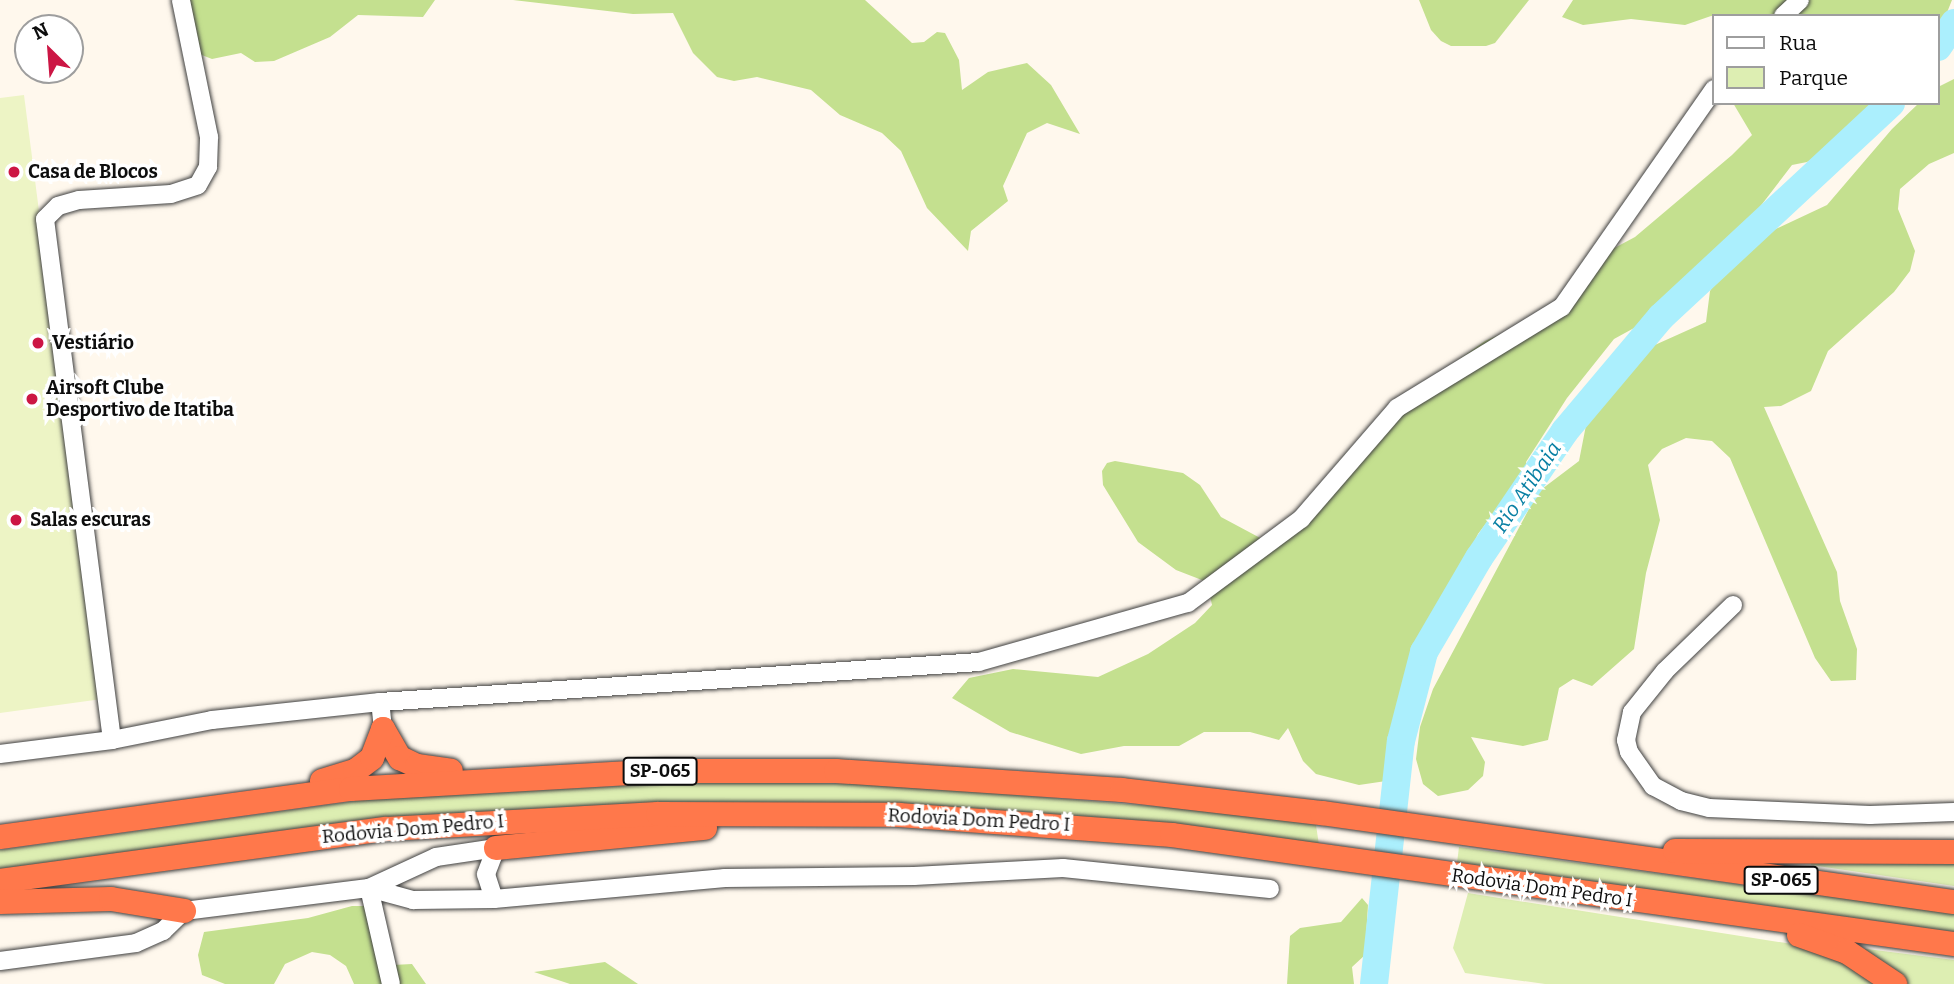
<!DOCTYPE html>
<html>
<head>
<meta charset="utf-8">
<style>
  body { margin:0 }
  #map { position:relative; width:1954px; height:984px; overflow:hidden; background:#fff8ed; font-family:Bitter,serif }
  div>[style] { position:absolute }
  [style*='--x'] { left:calc(var(--x)*1px); top:calc(var(--y)*1px); width:calc(var(--w)*1px); rotate:calc(var(--a)*1deg) }
  .green>* { inset:0; background:#ddeeb2 }
  .forest>* { inset:0; background:#c4e08f }
  .pitch>* { inset:0; background:#edf4c5 }
  .river>* { height:28px; margin:-14px; padding:0 14px; transform-origin:14px; border-radius:14px; background:#abeffd }
  .roads { filter:drop-shadow(0 0 2px #404040) drop-shadow(0 0 2px #404040) }
  .minor>* { height:18px; margin:-9px; padding:0 9px; transform-origin:9px; border-radius:9px; background:#fff }
  .highway>* { height:24px; margin:-12px; padding:0 12px; transform-origin:12px; border-radius:12px; background:#ff784b }
  .dots>* { width:19px; height:19px; translate:-50% -50%; box-sizing:border-box; border:4px solid #fff; border-radius:50% }
  span { translate:-50% -50%; white-space:nowrap; text-align:center; line-height:1.15; -webkit-text-stroke:7px #fff; paint-order:stroke }
  .shield-label span { padding:2px 5px; background:#fff; border:2px solid; border-radius:5px; -webkit-text-stroke-width:0 }
  .shield-label { font-size:18px; color:#0d0d0d; font-weight:700 }
  .poi-label { font-size:19px; color:#0d0d0d; font-weight:700 }
  .left { translate:0 -50%; text-align:left }
  .street-label { font-size:19px; color:#0d0d0d }
  .water-label { font-size:21px; color:#0980a4; font-style:italic }
  .legend { position:absolute; left:1712px; top:14px; width:228px; height:91px; box-sizing:border-box; background:#fff; border:2px solid #9e9e9e; margin:0; padding:9px 12px; list-style:none; font-size:21px; color:#0d0d0d }
  .legend li { display:flex; align-items:center; gap:14px; height:35px }
  .legend b { width:35px; border:2px solid #9e9e9e }
  .north { position:absolute; left:14px; top:14px; width:70px; height:70px; box-sizing:border-box; background:#fff; border:2px solid #9e9e9e; border-radius:50%; rotate:335deg; font-size:19px; font-weight:700; line-height:28px; text-align:center; color:#0d0d0d }
  .north::after { content:''; display:block; margin:auto; width:24px; height:32px; background:#cc1644; clip-path:polygon(50% 0,100% 100%,50% 72%,0 100%) }
</style>
</head>
<body>
<div id="map">
  <div class="green">
    <div style="clip-path:polygon(693px 782px,880px 784px,1213px 811px,1316px 825px,1319px 845px,876px 804px,687px 803px,0 871px,0 850px,363px 800px)"></div>
    <div style="clip-path:polygon(1459px 847px,1954px 913px,1954px 932px,1457px 863px)"></div>
    <div style="clip-path:polygon(1954px 859px,1954px 886px,1811px 865px,1811px 861px)"></div>
    <div style="clip-path:polygon(1468px 893px,1817px 948px,1882px 984px,1545px 984px,1465px 973px,1453px 948px)"></div>
    <div style="clip-path:polygon(1859px 948px,1954px 960px,1954px 984px,1904px 984px)"></div>
  </div>
  <div class="forest">
    <div style="clip-path:polygon(175px 0,435px 0,423px 17px,358px 15px,330px 37px,274px 61px,255px 62px,241px 53px,212px 59px,194px 52px)"></div>
    <div style="clip-path:polygon(513px 0,865px 0,912px 43px,924px 42px,937px 32px,945px 33px,959px 60px,962px 90px,988px 72px,1027px 63px,1051px 85px,1080px 134px,1047px 123px,1027px 133px,1003px 186px,1008px 201px,971px 231px,968px 251px,927px 208px,901px 151px,882px 133px,840px 115px,811px 90px,757px 77px,734px 81px,717px 77px,693px 53px,673px 13px,633px 14px)"></div>
    <div style="clip-path:polygon(1419px 0,1529px 0,1495px 43px,1486px 46px,1451px 46px,1441px 41px,1431px 30px)"></div>
    <div style="clip-path:polygon(1573px 0,1952px 0,1938px 35px,1938px 16px,1711px 16px,1685px 25px,1631px 19px,1583px 25px,1562px 17px)"></div>
    <div style="clip-path:polygon(1954px 79px,1954px 153px,1929px 164px,1900px 189px,1898px 209px,1915px 251px,1910px 271px,1894px 292px,1828px 351px,1811px 391px,1781px 406px,1764px 407px,1837px 572px,1840px 601px,1857px 649px,1856px 680px,1831px 681px,1815px 658px,1730px 458px,1712px 441px,1686px 438px,1662px 449px,1648px 465px,1660px 520px,1646px 573px,1634px 649px,1592px 686px,1573px 679px,1559px 688px,1548px 740px,1523px 746px,1471px 737px,1485px 762px,1483px 776px,1468px 790px,1438px 796px,1423px 784px,1416px 759px,1420px 727px,1433px 689px,1538px 492px,1579px 461px,1588px 415px,1591px 416px,1637px 353px,1706px 322px,1710px 291px,1720px 276px,1765px 234px,1827px 205px,1892px 129px,1919px 103px,1938px 103px,1938px 87px)"></div>
    <div style="clip-path:polygon(1733px 103px,1884px 103px,1862px 126px,1807px 162px,1792px 165px,1713px 268px,1656px 316px,1614px 339px,1567px 398px,1526px 462px,1527px 469px,1478px 534px,1459px 573px,1442px 625px,1408px 677px,1386px 781px,1359px 785px,1316px 774px,1303px 761px,1288px 728px,1279px 740px,1250px 732px,1204px 732px,1179px 746px,1124px 746px,1081px 754px,1010px 732px,952px 698px,969px 678px,1013px 669px,1098px 677px,1148px 654px,1195px 623px,1212px 605px,1207px 582px,1176px 570px,1138px 542px,1103px 485px,1102px 471px,1107px 463px,1115px 461px,1183px 473px,1200px 485px,1221px 517px,1264px 540px,1278px 535px,1346px 453px,1424px 384px,1485px 341px,1550px 312px,1590px 261px,1635px 237px,1732px 155px,1752px 135px)"></div>
    <div style="clip-path:polygon(1362px 898px,1368px 905px,1365px 955px,1352px 967px,1354px 984px,1287px 984px,1290px 936px,1300px 928px,1341px 922px)"></div>
    <div style="clip-path:polygon(352px 906px,364px 906px,393px 965px,412px 964px,426px 984px,354px 984px,346px 966px,330px 955px,312px 952px,285px 964px,274px 984px,225px 984px,202px 975px,198px 955px,204px 932px,308px 918px)"></div>
    <div style="clip-path:polygon(605px 962px,638px 984px,570px 984px,534px 972px)"></div>
  </div>
  <div class="pitch">
    <div style="clip-path:polygon(24px 95px,102px 699px,0 713px,0 98px)"></div>
  </div>
  <div class="river">
    <div style="--x:1938;--y:47;--w:29;--a:-56"></div>
    <div style="--x:1374;--y:984;--w:244;--a:-83.7"></div>
    <div style="--x:1401;--y:741;--w:92;--a:-75.5"></div>
    <div style="--x:1424;--y:652;--w:109;--a:-59.7"></div>
    <div style="--x:1479;--y:558;--w:153;--a:-55.9"></div>
    <div style="--x:1565;--y:431;--w:149;--a:-49.9"></div>
    <div style="--x:1661;--y:317;--w:314;--a:-42.9"></div>
  </div>
  <div class="roads">
    <div class="minor">
      <div style="--x:1783;--y:16;--w:23;--a:-43"></div>
      <div style="--x:1733;--y:605;--w:95;--a:135.9"></div>
      <div style="--x:1665;--y:671;--w:53;--a:128.8"></div>
      <div style="--x:1632;--y:712;--w:29;--a:102"></div>
      <div style="--x:1626;--y:740;--w:12;--a:76"></div>
      <div style="--x:1629;--y:752;--w:42;--a:54.8"></div>
      <div style="--x:1653;--y:786;--w:32;--a:28"></div>
      <div style="--x:1681;--y:801;--w:29;--a:14"></div>
      <div style="--x:1709;--y:808;--w:161;--a:2.5"></div>
      <div style="--x:1870;--y:815;--w:84;--a:-2"></div>
      <div style="--x:383;--y:729;--w:27;--a:-96"></div>
      <div style="--x:380;--y:702;--w:600;--a:-3.82"></div>
      <div style="--x:979;--y:662;--w:217;--a:-15.8"></div>
      <div style="--x:1188;--y:603;--w:141;--a:-36.6"></div>
      <div style="--x:1301;--y:519;--w:147;--a:-49.1"></div>
      <div style="--x:1397;--y:408;--w:193;--a:-31.5"></div>
      <div style="--x:1562;--y:307;--w:266;--a:-55.1"></div>
      <div style="--x:112;--y:740;--w:525;--a:-97.33"></div>
      <div style="--x:45;--y:219;--w:18;--a:-45"></div>
      <div style="--x:58;--y:206;--w:22;--a:-16"></div>
      <div style="--x:79;--y:200;--w:92;--a:-3.7"></div>
      <div style="--x:171;--y:194;--w:28;--a:-18"></div>
      <div style="--x:198;--y:185;--w:21;--a:-61"></div>
      <div style="--x:208;--y:167;--w:30;--a:-88"></div>
      <div style="--x:209;--y:137;--w:140;--a:-101.6"></div>
      <div style="--x:0;--y:754;--w:113;--a:-7.1"></div>
      <div style="--x:112;--y:740;--w:102;--a:-11.3"></div>
      <div style="--x:212;--y:720;--w:169;--a:-6.1"></div>
      <div style="--x:369;--y:888;--w:46;--a:15.3"></div>
      <div style="--x:413;--y:900;--w:81;--a:-0.7"></div>
      <div style="--x:494;--y:899;--w:232;--a:-5.2"></div>
      <div style="--x:725;--y:878;--w:189;--a:-0.6"></div>
      <div style="--x:914;--y:876;--w:149;--a:-3.1"></div>
      <div style="--x:1063;--y:868;--w:208;--a:5.8"></div>
      <div style="--x:369;--y:888;--w:98;--a:77.1"></div>
      <div style="--x:494;--y:899;--w:26;--a:-108"></div>
      <div style="--x:486;--y:874;--w:28;--a:-69"></div>
      <div style="--x:0;--y:961;--w:137;--a:-7.5"></div>
      <div style="--x:136;--y:943;--w:30;--a:-24"></div>
      <div style="--x:163;--y:931;--w:29;--a:-44"></div>
      <div style="--x:184;--y:911;--w:186;--a:-7.1"></div>
      <div style="--x:369;--y:888;--w:74;--a:-24.8"></div>
      <div style="--x:436;--y:857;--w:61;--a:-8.5"></div>
    </div>
    <div class="highway">
      <div style="--x:383;--y:729;--w:34;--a:60"></div>
      <div style="--x:400;--y:758;--w:19;--a:25"></div>
      <div style="--x:417;--y:766;--w:34;--a:8"></div>
      <div style="--x:322;--y:781;--w:34;--a:-17"></div>
      <div style="--x:355;--y:771;--w:21;--a:-37"></div>
      <div style="--x:372;--y:758;--w:31;--a:-69"></div>
      <div style="--x:0;--y:837;--w:354;--a:-7.8"></div>
      <div style="--x:351;--y:789;--w:314;--a:-3.3"></div>
      <div style="--x:664;--y:771;--w:172;--a:0"></div>
      <div style="--x:836;--y:771;--w:287;--a:3.8"></div>
      <div style="--x:1122;--y:790;--w:201;--a:6.6"></div>
      <div style="--x:1322;--y:813;--w:638;--a:8.02"></div>
      <div style="--x:496;--y:848;--w:210;--a:-5.5"></div>
      <div style="--x:1675;--y:851;--w:279;--a:0.2"></div>
      <div style="--x:0;--y:881;--w:390;--a:-7.7"></div>
      <div style="--x:387;--y:829;--w:271;--a:-3.2"></div>
      <div style="--x:658;--y:814;--w:241;--a:0.2"></div>
      <div style="--x:899;--y:815;--w:274;--a:4.2"></div>
      <div style="--x:1172;--y:835;--w:790;--a:7.94"></div>
      <div style="--x:0;--y:902;--w:111;--a:-1.5"></div>
      <div style="--x:111;--y:899;--w:74;--a:9.3"></div>
      <div style="--x:1799;--y:935;--w:51;--a:19.5"></div>
      <div style="--x:1847;--y:952;--w:58;--a:33.7"></div>
    </div>
  </div>
  <div class="dots">
    <div style="left:14px;top:172px;background:#cc1644"></div>
    <div style="left:38px;top:343px;background:#cc1644"></div>
    <div style="left:32px;top:399px;background:#cc1644"></div>
    <div style="left:16px;top:520px;background:#cc1644"></div>
  </div>
  <div class="shield-label">
    <span style="left:660px;top:771px">SP-065</span>
    <span style="left:1781px;top:880px">SP-065</span>
  </div>
  <div class="poi-label">
    <span class="left" style="left:28px;top:172px">Casa de Blocos</span>
    <span class="left" style="left:52px;top:343px">Vestiário</span>
    <span class="left" style="left:46px;top:399px">Airsoft Clube<br>Desportivo de Itatiba</span>
    <span class="left" style="left:30px;top:520px">Salas escuras</span>
  </div>
  <div class="street-label">
    <span style="left:979px;top:820px;rotate:3deg">Rodovia Dom Pedro I</span>
    <span style="left:413px;top:829px;rotate:-5deg">Rodovia Dom Pedro I</span>
    <span style="left:1542px;top:888px;rotate:8deg">Rodovia Dom Pedro I</span>
  </div>
  <div class="water-label">
    <span style="left:1527px;top:487px;rotate:-56deg">Rio Atibaia</span>
  </div>
  <ul class="legend">
  <li><b style="height:9px;background:#fff"></b>Rua</li>
  <li><b style="height:19px;background:#ddeeb2"></b>Parque</li>
  </ul>
  <div class="north">N</div>
</div>
</body>
</html>
